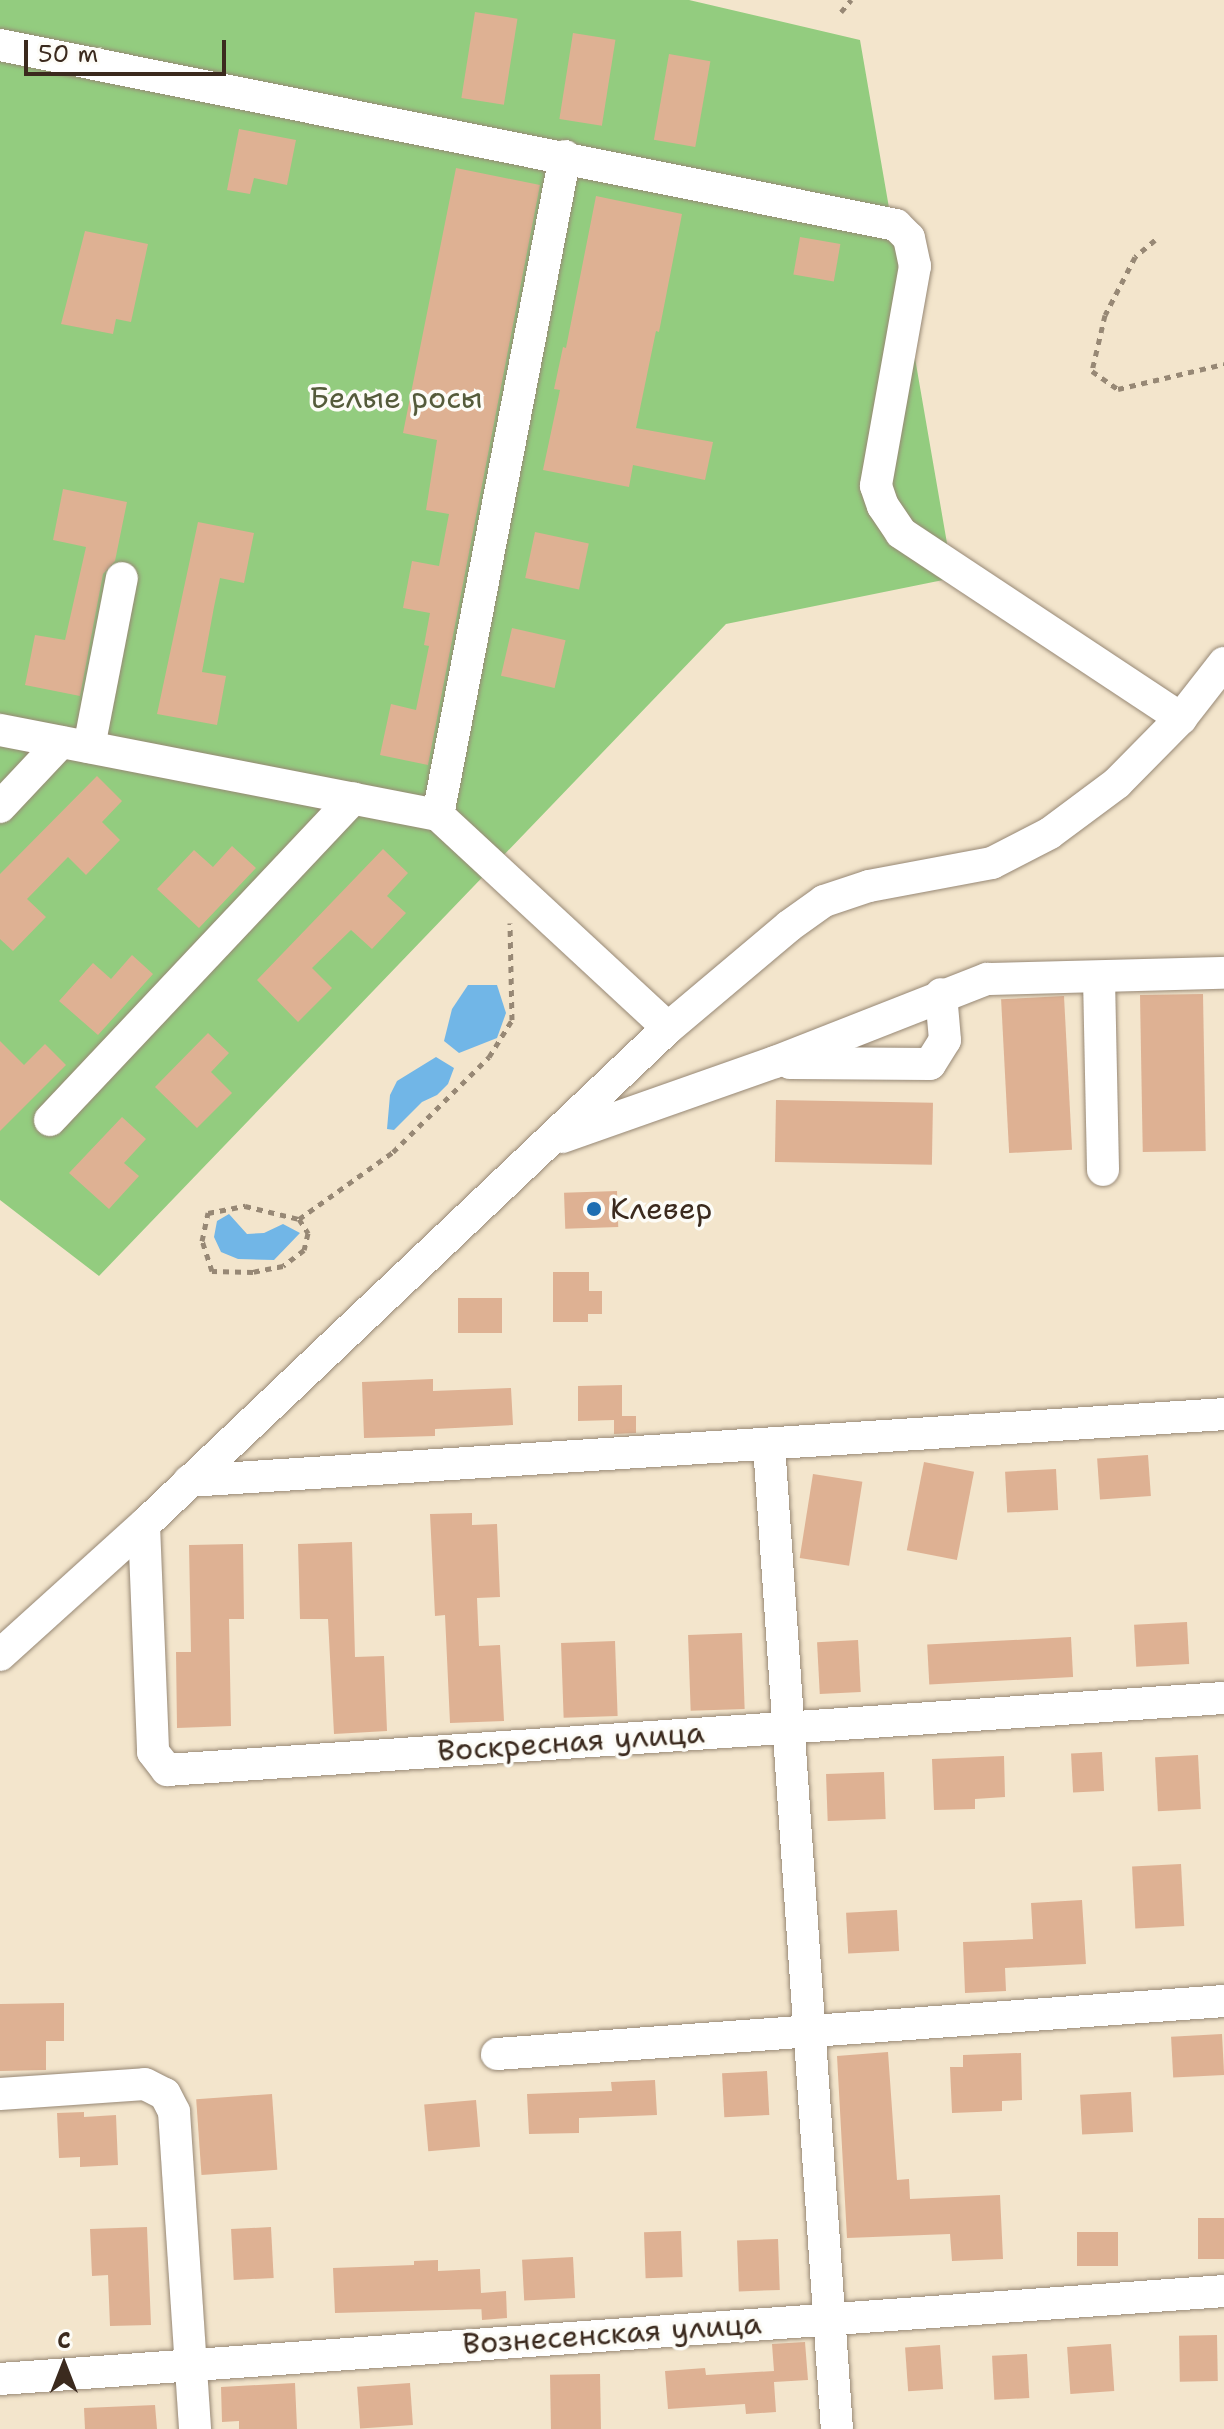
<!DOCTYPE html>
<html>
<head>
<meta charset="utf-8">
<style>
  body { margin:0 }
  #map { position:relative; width:1224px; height:2429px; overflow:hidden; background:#f3e5cc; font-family:"Shantell Sans",sans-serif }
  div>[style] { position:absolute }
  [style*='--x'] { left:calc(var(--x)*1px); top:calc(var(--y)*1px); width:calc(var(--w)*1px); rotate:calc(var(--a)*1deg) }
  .green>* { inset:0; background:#93cc7f }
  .water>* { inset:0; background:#71b6e7 }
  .building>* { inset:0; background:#deb193; transform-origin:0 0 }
  .path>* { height:5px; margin-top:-2.5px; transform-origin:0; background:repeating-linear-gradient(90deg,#978875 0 6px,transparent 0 12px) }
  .roads { filter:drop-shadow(0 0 2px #978875) drop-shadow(0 0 2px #978875) }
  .minor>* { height:32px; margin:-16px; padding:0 16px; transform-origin:16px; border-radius:16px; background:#fff }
  .dots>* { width:22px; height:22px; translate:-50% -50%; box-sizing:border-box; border:4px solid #fdfcf7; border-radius:50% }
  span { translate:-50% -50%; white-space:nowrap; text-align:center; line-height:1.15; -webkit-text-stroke:7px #fdfcf7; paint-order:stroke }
  .park-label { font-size:30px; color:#555b3b }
  .poi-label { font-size:30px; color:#3b2a1e }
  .left { translate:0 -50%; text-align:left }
  .street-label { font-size:30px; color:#3b2a1e }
  .north { position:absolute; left:24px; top:2325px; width:80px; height:80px; -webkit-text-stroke:6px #fdfcf7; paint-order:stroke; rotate:0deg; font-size:22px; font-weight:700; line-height:32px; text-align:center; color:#3b2a1e }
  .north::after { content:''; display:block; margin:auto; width:28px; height:36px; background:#3b2a1e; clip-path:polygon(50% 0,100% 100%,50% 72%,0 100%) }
  .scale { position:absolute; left:24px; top:40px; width:202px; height:36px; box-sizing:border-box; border:4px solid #3b2a1e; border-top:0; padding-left:10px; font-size:24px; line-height:28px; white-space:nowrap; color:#3b2a1e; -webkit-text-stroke:6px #fdfcf7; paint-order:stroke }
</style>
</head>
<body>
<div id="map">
  <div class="green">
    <div style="clip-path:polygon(0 0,689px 0,860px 40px,953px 578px,726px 624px,99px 1276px,0 1200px)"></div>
  </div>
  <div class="water">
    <div style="clip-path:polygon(468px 985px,497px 985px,506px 1013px,497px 1038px,459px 1053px,444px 1041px,452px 1009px)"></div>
    <div style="clip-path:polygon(436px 1057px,454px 1068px,448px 1084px,437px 1095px,422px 1102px,394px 1130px,387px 1129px,390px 1095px,397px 1081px)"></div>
    <div style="clip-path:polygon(229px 1214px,247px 1234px,264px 1233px,283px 1224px,300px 1233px,274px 1260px,238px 1259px,221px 1252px,214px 1237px,217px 1221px)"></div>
  </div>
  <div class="building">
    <div style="left:475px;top:12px;width:43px;height:87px;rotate:9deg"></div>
    <div style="left:573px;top:33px;width:43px;height:87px;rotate:9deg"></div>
    <div style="left:669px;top:54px;width:42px;height:87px;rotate:10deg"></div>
    <div style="clip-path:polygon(239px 129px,296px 140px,287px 185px,254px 178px,250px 194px,227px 190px)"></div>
    <div style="clip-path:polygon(456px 168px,540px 185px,428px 765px,380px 755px,391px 704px,416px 710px,429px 646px,424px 645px,430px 613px,403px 608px,412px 561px,439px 566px,449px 514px,426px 510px,437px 440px,403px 433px)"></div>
    <div style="clip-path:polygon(596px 196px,682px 214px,659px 332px,656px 331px,636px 428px,713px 442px,705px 480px,633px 465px,629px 487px,543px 470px,560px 390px,554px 389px,563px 347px,566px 348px)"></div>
    <div style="clip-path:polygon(85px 231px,148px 244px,131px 322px,116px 319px,113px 334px,61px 324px)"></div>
    <div style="left:800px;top:237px;width:41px;height:38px;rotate:10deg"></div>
    <div style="clip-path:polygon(63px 489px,127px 502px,115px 561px,103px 574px,80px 696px,25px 685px,35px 635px,65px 640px,86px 547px,53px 540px)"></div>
    <div style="clip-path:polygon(198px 522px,254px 533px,244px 583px,220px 578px,214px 607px,202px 672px,226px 676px,217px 725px,157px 714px)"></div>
    <div style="left:535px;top:532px;width:55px;height:47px;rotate:12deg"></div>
    <div style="left:512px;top:628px;width:55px;height:49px;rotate:13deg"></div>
    <div style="clip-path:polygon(97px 776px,122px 801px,102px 822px,120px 840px,86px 875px,68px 857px,27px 899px,46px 917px,13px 951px,0 939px,0 874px)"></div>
    <div style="clip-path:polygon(232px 846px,256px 868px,199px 928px,157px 889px,194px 850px,213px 867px)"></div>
    <div style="clip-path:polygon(383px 849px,408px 873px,387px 896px,406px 913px,372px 949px,351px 930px,312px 968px,332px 988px,298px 1022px,257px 980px)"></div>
    <div style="clip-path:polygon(132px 955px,153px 974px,98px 1035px,59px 1001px,93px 963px,111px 979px)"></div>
    <div style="left:1203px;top:994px;width:157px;height:63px;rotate:89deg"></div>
    <div style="left:1064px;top:996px;width:154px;height:63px;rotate:87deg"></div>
    <div style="clip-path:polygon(208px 1033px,229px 1053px,211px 1072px,232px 1093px,197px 1128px,155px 1087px)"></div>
    <div style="clip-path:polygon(0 1041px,24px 1065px,45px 1044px,66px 1065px,0 1131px)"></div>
    <div style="left:776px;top:1100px;width:157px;height:62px;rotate:1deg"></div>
    <div style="clip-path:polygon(122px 1117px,146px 1139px,124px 1163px,139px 1176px,109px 1209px,69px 1173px)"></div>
    <div style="left:617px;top:1191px;width:36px;height:53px;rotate:88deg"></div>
    <div style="clip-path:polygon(553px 1272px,589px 1272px,589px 1291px,602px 1291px,602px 1314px,588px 1314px,588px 1322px,553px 1322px)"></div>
    <div style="left:458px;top:1298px;width:44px;height:35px"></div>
    <div style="clip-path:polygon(433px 1379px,433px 1391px,511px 1388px,513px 1425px,435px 1429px,435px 1436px,364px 1438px,362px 1382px)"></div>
    <div style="clip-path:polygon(622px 1385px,622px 1416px,636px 1416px,636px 1433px,614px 1434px,614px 1420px,578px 1421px,578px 1386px)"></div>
    <div style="left:1148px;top:1455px;width:41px;height:51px;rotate:86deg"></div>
    <div style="left:924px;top:1462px;width:51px;height:90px;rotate:11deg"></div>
    <div style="left:1056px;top:1469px;width:41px;height:51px;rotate:87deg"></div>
    <div style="left:813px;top:1474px;width:50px;height:85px;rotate:9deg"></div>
    <div style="clip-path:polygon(472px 1513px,472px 1525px,497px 1524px,500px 1597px,477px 1598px,479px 1646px,500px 1645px,504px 1721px,450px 1723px,445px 1615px,435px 1616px,430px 1514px)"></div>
    <div style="clip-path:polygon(352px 1542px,355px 1657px,384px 1656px,387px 1731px,334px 1734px,328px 1619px,300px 1619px,298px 1544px)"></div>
    <div style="clip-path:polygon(243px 1544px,244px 1619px,229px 1619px,231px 1726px,177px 1728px,176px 1652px,191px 1652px,189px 1545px)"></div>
    <div style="left:1187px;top:1622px;width:42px;height:53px;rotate:87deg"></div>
    <div style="left:742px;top:1633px;width:76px;height:54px;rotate:88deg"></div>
    <div style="left:1071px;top:1637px;width:40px;height:144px;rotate:87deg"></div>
    <div style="left:858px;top:1640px;width:52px;height:41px;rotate:87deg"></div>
    <div style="left:615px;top:1641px;width:75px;height:54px;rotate:88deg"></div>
    <div style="left:1102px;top:1752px;width:39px;height:31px;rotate:87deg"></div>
    <div style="left:1198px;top:1755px;width:54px;height:43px;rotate:87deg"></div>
    <div style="clip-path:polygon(1004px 1756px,1005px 1797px,975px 1799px,975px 1809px,934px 1810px,932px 1759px)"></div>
    <div style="left:884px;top:1772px;width:47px;height:58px;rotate:88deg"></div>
    <div style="left:1181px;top:1864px;width:62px;height:49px;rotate:87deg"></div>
    <div style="clip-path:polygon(1082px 1900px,1086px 1964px,1005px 1968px,1006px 1991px,965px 1993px,963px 1942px,1033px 1939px,1031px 1903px)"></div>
    <div style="left:897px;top:1910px;width:41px;height:51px;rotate:87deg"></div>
    <div style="clip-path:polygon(64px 2003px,64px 2041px,46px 2041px,46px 2070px,0 2071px,0 2004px)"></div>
    <div style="left:1222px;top:2034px;width:41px;height:51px;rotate:87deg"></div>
    <div style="clip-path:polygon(888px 2052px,897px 2180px,909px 2179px,910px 2199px,1000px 2195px,1003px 2259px,952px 2261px,950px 2234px,847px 2238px,837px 2056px)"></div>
    <div style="clip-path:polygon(1021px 2053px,1022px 2100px,1002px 2101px,1002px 2111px,952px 2113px,950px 2067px,963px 2067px,963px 2055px)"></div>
    <div style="left:767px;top:2071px;width:44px;height:45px;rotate:87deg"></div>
    <div style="clip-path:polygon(655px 2080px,657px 2115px,579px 2118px,579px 2133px,529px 2134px,527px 2094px,612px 2091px,611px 2082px)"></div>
    <div style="left:1131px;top:2092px;width:40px;height:51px;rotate:87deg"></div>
    <div style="left:272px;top:2094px;width:76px;height:76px;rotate:86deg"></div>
    <div style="left:476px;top:2100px;width:47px;height:52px;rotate:85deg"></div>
    <div style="clip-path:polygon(84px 2112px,84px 2117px,116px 2115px,118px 2165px,80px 2167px,80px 2157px,59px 2158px,57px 2113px)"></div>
    <div style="left:1224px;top:2218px;width:41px;height:26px;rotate:90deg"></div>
    <div style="clip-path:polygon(147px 2227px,151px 2325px,110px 2326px,108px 2275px,92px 2276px,90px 2229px)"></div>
    <div style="left:271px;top:2227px;width:51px;height:40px;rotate:87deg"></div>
    <div style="left:681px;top:2231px;width:46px;height:37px;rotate:88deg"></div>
    <div style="left:1077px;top:2232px;width:41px;height:34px"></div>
    <div style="left:778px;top:2239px;width:51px;height:41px;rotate:88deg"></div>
    <div style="left:573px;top:2257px;width:41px;height:51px;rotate:87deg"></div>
    <div style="clip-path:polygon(438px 2260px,438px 2271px,480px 2269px,481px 2293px,506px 2291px,507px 2318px,482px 2320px,481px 2302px,482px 2309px,335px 2313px,333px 2268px,414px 2265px,414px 2261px)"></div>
    <div style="left:1217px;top:2335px;width:46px;height:38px;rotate:89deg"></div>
    <div style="clip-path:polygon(805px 2342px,808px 2380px,774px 2382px,776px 2412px,746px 2414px,745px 2404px,668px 2409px,665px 2371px,705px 2368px,706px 2375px,774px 2371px,772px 2344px)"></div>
    <div style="left:1111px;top:2344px;width:47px;height:44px;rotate:86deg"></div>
    <div style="left:940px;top:2345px;width:44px;height:35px;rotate:86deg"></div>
    <div style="left:1027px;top:2354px;width:44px;height:35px;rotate:87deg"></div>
    <div style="left:600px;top:2374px;width:55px;height:50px;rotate:89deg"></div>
    <div style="clip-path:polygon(295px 2383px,297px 2429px,239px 2429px,239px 2421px,222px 2422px,221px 2387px)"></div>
    <div style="left:410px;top:2383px;width:42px;height:53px;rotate:86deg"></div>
    <div style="clip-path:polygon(155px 2405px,157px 2429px,85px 2429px,84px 2408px)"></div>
  </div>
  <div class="path">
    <div style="--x:841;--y:12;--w:16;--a:-50"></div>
    <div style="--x:1155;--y:240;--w:26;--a:140"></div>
    <div style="--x:1135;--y:257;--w:65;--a:117.3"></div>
    <div style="--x:1105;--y:315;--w:57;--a:103.1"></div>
    <div style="--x:1092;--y:371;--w:32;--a:35"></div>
    <div style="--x:1118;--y:389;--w:109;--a:-13.3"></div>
    <div style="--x:299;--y:1219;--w:17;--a:57"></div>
    <div style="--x:308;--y:1233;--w:17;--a:103"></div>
    <div style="--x:304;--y:1250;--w:26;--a:143"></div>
    <div style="--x:283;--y:1266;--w:31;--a:169"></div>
    <div style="--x:253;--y:1272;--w:41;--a:-178.6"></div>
    <div style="--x:212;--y:1271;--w:32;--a:-108"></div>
    <div style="--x:202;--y:1241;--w:29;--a:-78"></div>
    <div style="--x:208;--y:1213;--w:38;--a:-11"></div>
    <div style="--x:245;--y:1206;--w:56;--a:13.5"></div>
    <div style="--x:299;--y:1219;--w:115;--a:-35.5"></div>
    <div style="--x:393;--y:1152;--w:135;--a:-44.7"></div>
    <div style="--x:489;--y:1057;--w:44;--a:-58.1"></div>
    <div style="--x:512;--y:1020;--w:97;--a:-91.2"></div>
  </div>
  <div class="roads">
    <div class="minor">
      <div style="--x:0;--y:45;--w:914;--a:11.36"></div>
      <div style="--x:896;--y:225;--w:18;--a:45"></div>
      <div style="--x:909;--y:238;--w:29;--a:78"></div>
      <div style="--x:915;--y:266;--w:223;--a:100.1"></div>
      <div style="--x:876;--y:486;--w:21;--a:71"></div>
      <div style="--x:883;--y:506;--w:32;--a:56"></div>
      <div style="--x:901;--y:533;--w:336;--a:33.5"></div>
      <div style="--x:0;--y:730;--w:446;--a:11"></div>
      <div style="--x:438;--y:815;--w:313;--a:42.8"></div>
      <div style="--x:89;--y:747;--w:172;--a:-79"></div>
      <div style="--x:0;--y:807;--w:89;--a:-46.8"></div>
      <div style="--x:438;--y:815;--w:671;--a:-79.09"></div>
      <div style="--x:1099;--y:978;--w:192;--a:88.8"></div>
      <div style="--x:790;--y:1063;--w:140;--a:0.4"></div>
      <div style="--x:930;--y:1064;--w:28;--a:-58"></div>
      <div style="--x:945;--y:1040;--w:46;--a:-95"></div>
      <div style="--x:50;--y:1120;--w:442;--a:-46.7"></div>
      <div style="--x:562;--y:1137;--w:226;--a:-19.4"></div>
      <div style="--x:775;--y:1062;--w:228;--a:-21.4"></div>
      <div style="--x:987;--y:979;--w:237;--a:-1.5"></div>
      <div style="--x:769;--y:1445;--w:986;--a:86.05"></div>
      <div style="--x:189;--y:1481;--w:1037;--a:-3.7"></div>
      <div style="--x:144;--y:1525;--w:227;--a:87.7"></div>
      <div style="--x:153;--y:1752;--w:23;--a:52"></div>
      <div style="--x:167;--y:1770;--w:1059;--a:-3.9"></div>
      <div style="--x:0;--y:1655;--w:194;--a:-42.1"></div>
      <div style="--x:144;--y:1525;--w:722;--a:-43.49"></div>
      <div style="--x:668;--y:1028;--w:158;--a:-40.1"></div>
      <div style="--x:789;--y:926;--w:43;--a:-35.5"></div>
      <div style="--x:824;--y:901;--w:47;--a:-18.4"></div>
      <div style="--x:869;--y:886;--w:125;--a:-10.6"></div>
      <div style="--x:992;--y:863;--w:65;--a:-27.3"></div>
      <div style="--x:1050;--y:833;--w:84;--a:-36.7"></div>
      <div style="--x:1117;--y:783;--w:91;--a:-45.4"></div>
      <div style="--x:1181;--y:718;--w:70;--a:-52"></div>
      <div style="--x:497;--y:2054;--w:729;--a:-4.17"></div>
      <div style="--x:0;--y:2094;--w:145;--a:-3.9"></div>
      <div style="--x:145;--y:2084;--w:22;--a:27"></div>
      <div style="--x:165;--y:2094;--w:20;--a:63"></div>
      <div style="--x:174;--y:2112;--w:318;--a:86.2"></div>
      <div style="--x:0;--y:2379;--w:1227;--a:-4.11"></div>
    </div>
  </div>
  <div class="dots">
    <div style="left:594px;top:1209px;background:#1f6fb2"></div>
  </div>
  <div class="park-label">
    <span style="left:396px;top:398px">Белые росы</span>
  </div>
  <div class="poi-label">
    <span class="left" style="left:610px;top:1209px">Клевер</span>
  </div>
  <div class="street-label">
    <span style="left:571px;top:1742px;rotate:-4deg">Воскресная улица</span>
    <span style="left:612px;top:2334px;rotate:-4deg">Вознесенская улица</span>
  </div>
  <div class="north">С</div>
  <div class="scale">50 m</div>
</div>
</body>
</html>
